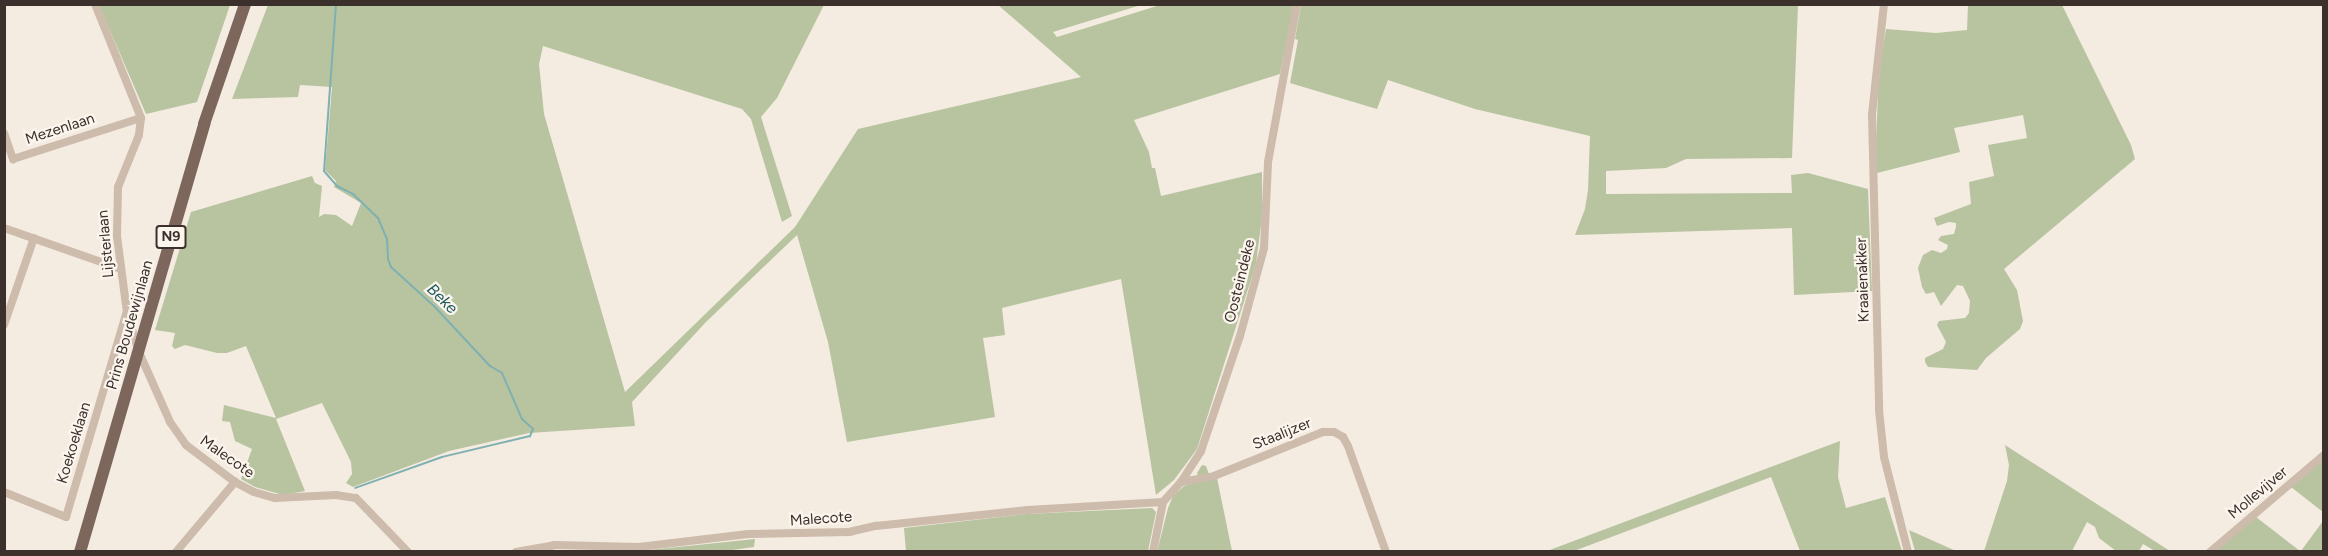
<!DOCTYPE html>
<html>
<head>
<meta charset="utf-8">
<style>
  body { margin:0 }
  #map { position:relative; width:2328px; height:556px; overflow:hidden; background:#f4ebe1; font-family:Figtree,sans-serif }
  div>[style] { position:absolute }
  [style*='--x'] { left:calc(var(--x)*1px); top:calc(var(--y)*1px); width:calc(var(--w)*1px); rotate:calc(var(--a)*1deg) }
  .green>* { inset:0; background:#b8c4a0 }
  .stream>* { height:2px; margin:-1px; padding:0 1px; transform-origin:1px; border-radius:1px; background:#7fb0b2 }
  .minor>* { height:8px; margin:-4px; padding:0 4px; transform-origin:4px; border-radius:4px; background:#cdbbac }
  .primary>* { height:12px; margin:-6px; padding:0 6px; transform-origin:6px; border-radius:6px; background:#7d675c }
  span { translate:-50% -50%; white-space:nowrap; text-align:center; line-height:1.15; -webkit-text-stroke:4.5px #fbf5ee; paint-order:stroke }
  .shield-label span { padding:2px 4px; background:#fbf5ee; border:2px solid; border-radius:4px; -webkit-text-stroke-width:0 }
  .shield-label { font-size:14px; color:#3b302b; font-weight:700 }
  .street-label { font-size:15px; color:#3b302b }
  .water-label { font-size:16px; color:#1f5a5e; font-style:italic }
  .frame { position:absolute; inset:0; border:6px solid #3b302b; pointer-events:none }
</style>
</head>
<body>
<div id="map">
  <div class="green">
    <div style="clip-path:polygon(134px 4px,230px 5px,197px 102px,146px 114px,99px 5px)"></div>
    <div style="clip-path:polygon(268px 5px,824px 5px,777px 98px,761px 117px,792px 216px,782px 222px,751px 119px,742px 109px,543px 46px,539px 64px,544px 114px,625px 392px,795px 227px,858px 129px,1081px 77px,998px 5px,1141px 5px,1053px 32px,1057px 37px,1160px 5px,1294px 5px,1280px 74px,1134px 120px,1149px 152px,1152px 168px,1155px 168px,1161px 196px,1262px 172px,1262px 217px,1256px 264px,1197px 449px,1174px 480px,1156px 495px,1121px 279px,1002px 308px,1005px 335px,983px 338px,995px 417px,847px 442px,828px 342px,797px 235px,706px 322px,632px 402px,635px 426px,529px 433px,449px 451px,353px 487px,346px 483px,352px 474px,351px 462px,322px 403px,276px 419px,305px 491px,283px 495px,255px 487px,241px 479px,252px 449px,235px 441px,230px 422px,222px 421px,224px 405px,276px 418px,246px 346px,227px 353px,217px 353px,185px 345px,175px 349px,172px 346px,175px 333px,155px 330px,191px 212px,312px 176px,315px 183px,322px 186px,319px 217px,324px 214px,336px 215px,352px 226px,361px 203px,334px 187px,336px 181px,325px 170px,332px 87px,300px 85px,298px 97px,232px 99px)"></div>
    <div style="clip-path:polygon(1301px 5px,1798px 5px,1792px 158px,1686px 159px,1666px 168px,1606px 171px,1606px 194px,1792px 193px,1791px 175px,1808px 173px,1868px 189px,1872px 291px,1794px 295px,1792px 228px,1575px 235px,1585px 209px,1588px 190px,1590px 136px,1475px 109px,1388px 80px,1377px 109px,1290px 83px,1298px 40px,1295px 39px)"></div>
    <div style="clip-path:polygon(1968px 5px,2062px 5px,2131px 145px,2135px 159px,2004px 269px,2017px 290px,2023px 321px,2020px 329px,1986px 358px,1977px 370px,1928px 367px,1925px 362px,1925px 358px,1943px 349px,1946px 342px,1937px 325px,1939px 321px,1965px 318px,1969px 313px,1970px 301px,1963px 286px,1957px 285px,1941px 306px,1934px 292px,1926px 294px,1922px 287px,1918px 268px,1923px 255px,1932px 250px,1941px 253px,1947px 249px,1948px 245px,1938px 240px,1941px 236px,1954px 234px,1956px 227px,1956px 223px,1949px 222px,1937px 226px,1934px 218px,1971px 204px,1969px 182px,1994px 176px,1988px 145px,2027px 138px,2023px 115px,1954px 128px,1960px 152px,1877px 173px,1876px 141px,1879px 72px,1886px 29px,1936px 33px,1967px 30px)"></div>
    <div style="clip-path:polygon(1840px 441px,1838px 477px,1846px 508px,1885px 497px,1902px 551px,1800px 551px,1771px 477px,1574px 551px,1547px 551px)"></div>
    <div style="clip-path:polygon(2005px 445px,2170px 551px,2155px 551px,2143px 544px,2139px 551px,2116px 551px,2099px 538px,2095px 527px,2087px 522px,2072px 551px,1984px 551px,2007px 481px,2009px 465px)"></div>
    <div style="clip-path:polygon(2323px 460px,2323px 512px,2291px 487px)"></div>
    <div style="clip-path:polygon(1202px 465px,1206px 466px,1211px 480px,1217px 478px,1232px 551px,1157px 552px,1168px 508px,1173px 496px,1184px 486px,1199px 481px,1197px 473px)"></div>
    <div style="clip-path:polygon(1152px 508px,1156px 512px,1148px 551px,906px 551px,904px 528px,1027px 514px)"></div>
    <div style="clip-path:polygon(2256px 517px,2300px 551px,2214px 552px)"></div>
    <div style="clip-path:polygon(2323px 521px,2323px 551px,2301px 551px)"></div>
    <div style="clip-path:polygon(1909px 530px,1956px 551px,1915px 551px)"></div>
    <div style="clip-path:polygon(755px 539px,754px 547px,725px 551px,649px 550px)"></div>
  </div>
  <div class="stream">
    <div style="--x:336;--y:4;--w:167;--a:94.1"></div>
    <div style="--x:324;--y:171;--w:20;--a:49"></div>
    <div style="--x:337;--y:186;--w:18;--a:27"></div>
    <div style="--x:353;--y:194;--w:35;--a:44"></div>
    <div style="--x:378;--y:218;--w:23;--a:67"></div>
    <div style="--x:387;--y:239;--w:20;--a:87"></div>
    <div style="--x:388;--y:259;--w:9;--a:69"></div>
    <div style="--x:391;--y:267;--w:58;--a:42.2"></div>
    <div style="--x:434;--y:306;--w:82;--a:47"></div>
    <div style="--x:490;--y:366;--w:14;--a:30"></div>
    <div style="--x:502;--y:373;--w:50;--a:66.5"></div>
    <div style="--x:522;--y:419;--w:15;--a:42"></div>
    <div style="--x:533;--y:429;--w:8;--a:113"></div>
    <div style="--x:530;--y:436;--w:90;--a:166.6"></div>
    <div style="--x:442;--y:457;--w:92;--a:160.4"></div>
  </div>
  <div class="minor">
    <div style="--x:95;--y:4;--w:123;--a:68"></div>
    <div style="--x:141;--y:118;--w:17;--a:97"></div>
    <div style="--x:139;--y:135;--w:56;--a:112"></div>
    <div style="--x:118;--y:187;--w:49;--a:91.2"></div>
    <div style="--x:117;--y:236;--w:78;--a:82.6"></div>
    <div style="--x:127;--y:313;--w:39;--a:73"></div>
    <div style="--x:138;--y:350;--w:79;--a:66"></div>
    <div style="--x:170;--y:422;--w:28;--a:55"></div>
    <div style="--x:186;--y:445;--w:61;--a:37.1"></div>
    <div style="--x:235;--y:482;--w:21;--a:28"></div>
    <div style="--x:254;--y:492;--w:22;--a:16"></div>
    <div style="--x:275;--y:498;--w:61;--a:-2.8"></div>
    <div style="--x:336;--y:495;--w:20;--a:9"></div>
    <div style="--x:356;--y:498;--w:75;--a:46.1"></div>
    <div style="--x:1884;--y:4;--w:112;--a:96.2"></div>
    <div style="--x:1872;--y:115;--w:295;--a:88.6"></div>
    <div style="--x:1879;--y:410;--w:47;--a:83.9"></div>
    <div style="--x:1884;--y:457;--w:98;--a:75.8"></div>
    <div style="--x:4;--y:133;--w:28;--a:71"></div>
    <div style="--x:13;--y:159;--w:134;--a:-17.8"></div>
    <div style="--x:4;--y:228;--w:124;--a:19.3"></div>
    <div style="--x:4;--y:325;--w:92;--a:-71"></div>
    <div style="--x:1181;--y:482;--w:34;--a:-10"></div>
    <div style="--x:1214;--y:476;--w:118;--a:-22"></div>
    <div style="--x:1323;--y:432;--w:11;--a:0"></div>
    <div style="--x:1334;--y:432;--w:10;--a:29"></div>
    <div style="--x:1343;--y:437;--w:10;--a:61"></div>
    <div style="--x:1348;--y:446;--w:113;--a:70.3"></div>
    <div style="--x:4;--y:492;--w:67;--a:22"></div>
    <div style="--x:66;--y:517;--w:212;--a:-73.5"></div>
    <div style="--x:176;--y:552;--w:92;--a:-49.9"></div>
    <div style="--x:516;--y:552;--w:39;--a:-10"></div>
    <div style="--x:554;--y:545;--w:85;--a:1.3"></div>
    <div style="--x:639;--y:547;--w:110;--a:-6.8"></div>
    <div style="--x:748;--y:534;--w:101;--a:-1.1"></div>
    <div style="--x:849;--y:532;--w:28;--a:-13"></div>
    <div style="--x:876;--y:526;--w:153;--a:-6"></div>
    <div style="--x:1028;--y:510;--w:135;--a:-3.4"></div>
    <div style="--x:1153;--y:552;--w:51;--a:-78.7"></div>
    <div style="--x:1163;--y:502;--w:27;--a:-48"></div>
    <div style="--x:1181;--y:482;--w:37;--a:-57"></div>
    <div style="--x:1201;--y:451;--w:121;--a:-71.3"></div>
    <div style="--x:1240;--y:336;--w:91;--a:-74.7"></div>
    <div style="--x:1264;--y:248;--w:86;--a:-87.3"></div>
    <div style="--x:1268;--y:162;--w:161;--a:-79.6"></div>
    <div style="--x:2210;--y:552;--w:150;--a:-40.4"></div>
  </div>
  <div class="primary">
    <div style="--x:80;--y:552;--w:446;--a:-73.8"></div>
    <div style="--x:204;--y:124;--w:127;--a:-71.1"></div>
  </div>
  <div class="shield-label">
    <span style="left:171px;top:237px">N9</span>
  </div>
  <div class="street-label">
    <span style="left:60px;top:129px;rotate:-18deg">Mezenlaan</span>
    <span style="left:106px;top:244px;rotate:-95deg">Lijsterlaan</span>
    <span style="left:1863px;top:280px;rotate:-92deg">Kraaienakker</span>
    <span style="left:1240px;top:281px;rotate:-76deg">Oosteindeke</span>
    <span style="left:130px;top:325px;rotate:-74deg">Prins Boudewijnlaan</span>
    <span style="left:1282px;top:434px;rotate:-22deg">Staalijzer</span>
    <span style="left:74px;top:443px;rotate:-73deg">Koekoeklaan</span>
    <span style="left:227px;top:457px;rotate:35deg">Malecote</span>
    <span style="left:2258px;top:493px;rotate:-40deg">Mollevijver</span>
    <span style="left:821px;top:519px;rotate:-4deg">Malecote</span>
  </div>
  <div class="water-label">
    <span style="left:442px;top:299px;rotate:44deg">Beke</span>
  </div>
  <div class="frame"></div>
</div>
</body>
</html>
